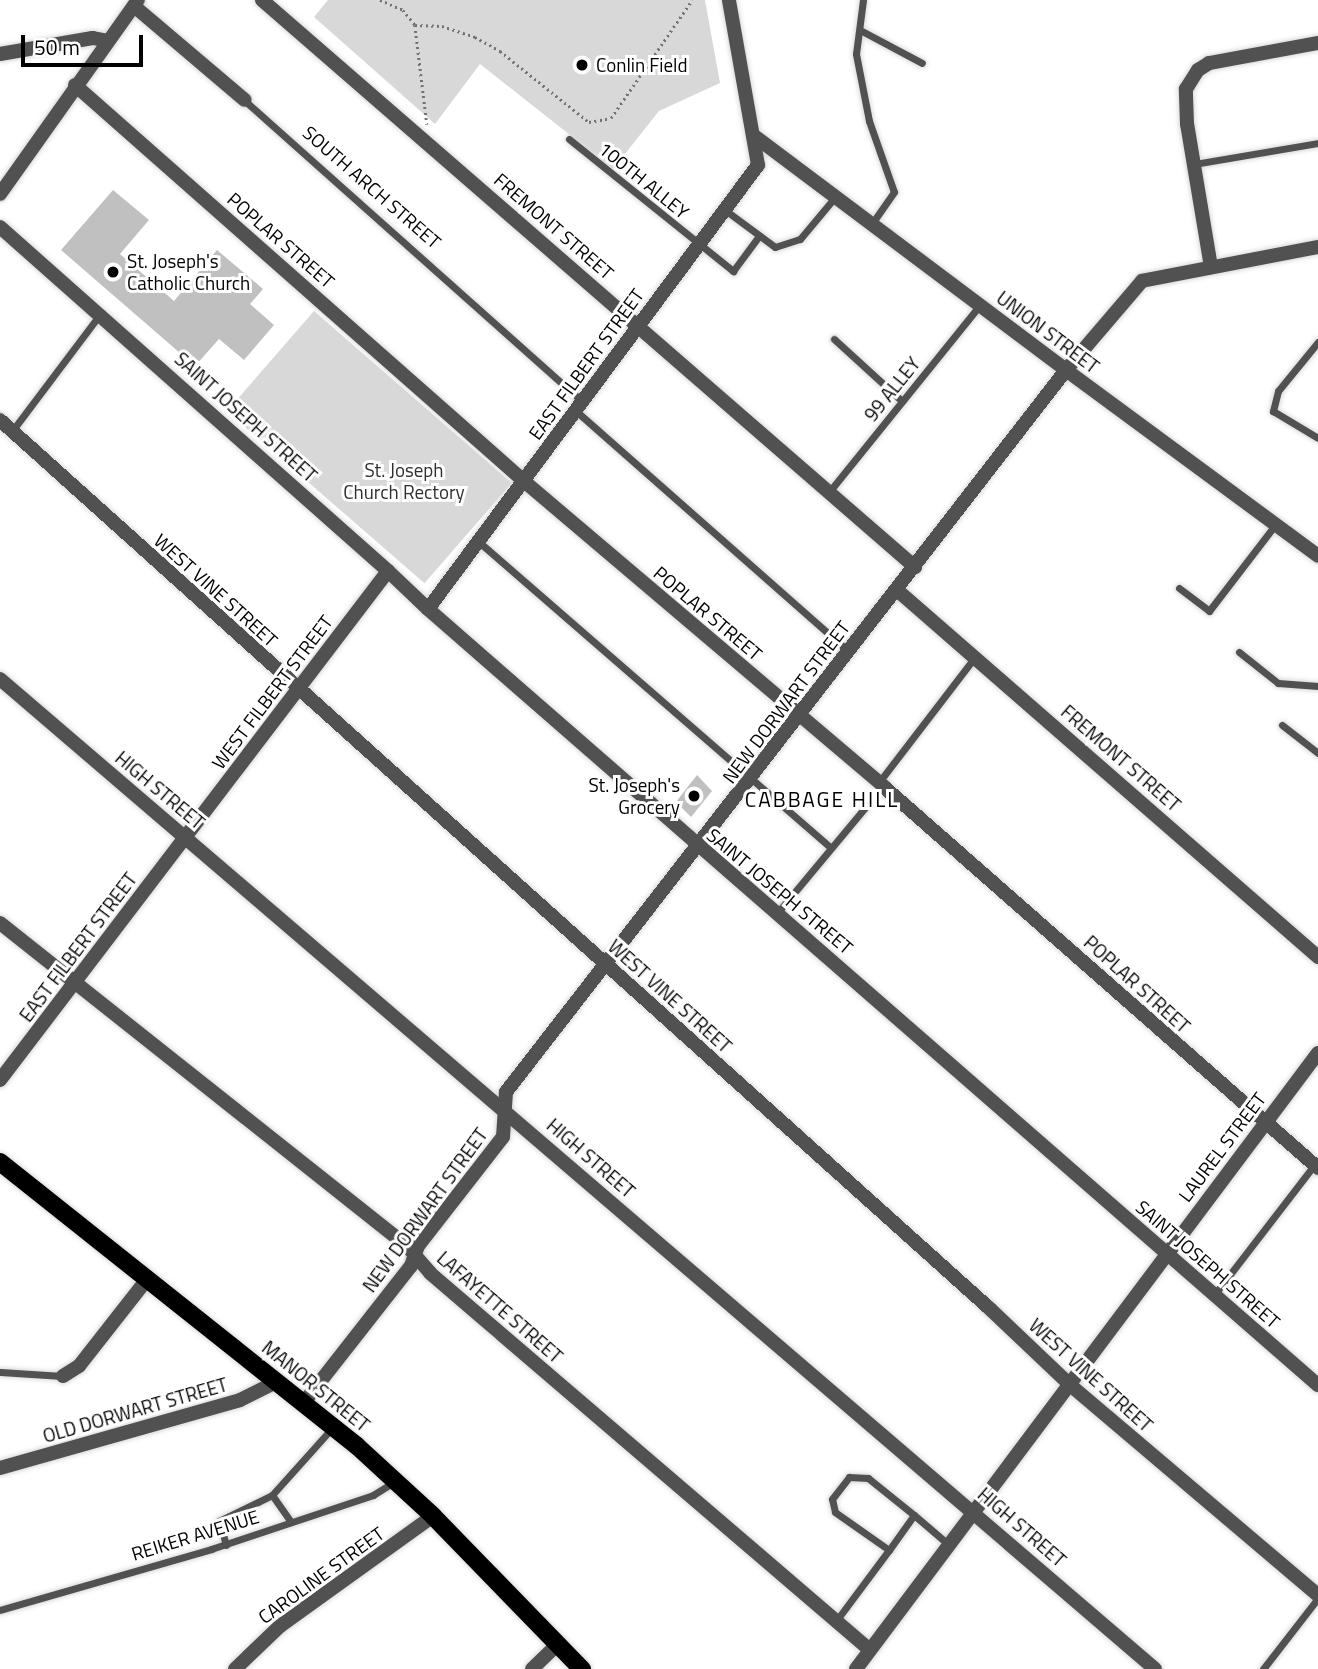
<!DOCTYPE html>
<html>
<head>
<meta charset="utf-8">
<style>
  body { margin:0 }
  #map { position:relative; width:1318px; height:1669px; overflow:hidden; background:#fff; font-family:"Titillium Web",sans-serif }
  div>[style] { position:absolute }
  [style*='--x'] { left:calc(var(--x)*1px); top:calc(var(--y)*1px); width:calc(var(--w)*1px); rotate:calc(var(--a)*1deg) }
  .green>* { inset:0; background:#d8d8d8; transform-origin:0 0 }
  .building>* { inset:0; background:#c0c0c0 }
  .path>* { height:2.5px; margin-top:-1.25px; transform-origin:0; background:repeating-linear-gradient(90deg,#737373 0 2px,transparent 0 5.5px) }
  .roads { filter:drop-shadow(0 0 2px #dbdbdb) drop-shadow(0 0 2px #dbdbdb) }
  .service>* { height:7px; margin:-3.5px; padding:0 3.5px; transform-origin:3.5px; border-radius:3.5px; background:#515151 }
  .minor>* { height:14px; margin:-7px; padding:0 7px; transform-origin:7px; border-radius:7px; background:#515151 }
  .tertiary>* { height:14px; margin:-7px; padding:0 7px; transform-origin:7px; border-radius:7px; background:#515151 }
  .primary>* { height:18px; margin:-9px; padding:0 9px; transform-origin:9px; border-radius:9px; background:#000 }
  .dots>* { width:19px; height:19px; translate:-50% -50%; box-sizing:border-box; border:4px solid #fff; border-radius:50% }
  span { translate:-50% -50%; white-space:nowrap; text-align:center; line-height:1.15; -webkit-text-stroke:6px #fff; paint-order:stroke }
  .poi-label { font-size:19px; color:#000 }
  .left { translate:0 -50%; text-align:left }
  .right { translate:-100% -50%; text-align:right }
  .street-label { font-size:19px; color:#000 }
  .park-label { font-size:19px; color:#2f2f2f }
  .neighbourhood-label { font-size:21px; color:#000; letter-spacing:2px }
  .scale { position:absolute; left:21px; top:35px; width:122px; height:32px; box-sizing:border-box; border:4px solid #000; border-top:0; padding-left:9px; font-size:21px; line-height:24px; white-space:nowrap; color:#000; -webkit-text-stroke:5px #fff; paint-order:stroke }
</style>
</head>
<body>
<div id="map">
  <div class="green">
    <div style="clip-path:polygon(328px 0,705px 0,720px 83px,659px 111px,613px 169px,480px 64px,435px 124px,314px 17px)"></div>
    <div style="left:314px;top:311px;width:262px;height:133px;rotate:41deg"></div>
  </div>
  <div class="building">
    <div style="clip-path:polygon(113px 190px,149px 220px,120px 254px,174px 301px,217px 250px,263px 289px,250px 304px,274px 325px,244px 360px,219px 339px,195px 366px,61px 250px)"></div>
    <div style="clip-path:polygon(697px 775px,712px 791px,691px 817px,676px 802px)"></div>
  </div>
  <div class="path">
    <div style="--x:380;--y:0;--w:25;--a:23"></div>
    <div style="--x:403;--y:10;--w:19;--a:51"></div>
    <div style="--x:415;--y:25;--w:100;--a:83.1"></div>
    <div style="--x:415;--y:25;--w:27;--a:2"></div>
    <div style="--x:442;--y:26;--w:35;--a:18"></div>
    <div style="--x:475;--y:37;--w:29;--a:29"></div>
    <div style="--x:500;--y:51;--w:114;--a:38.6"></div>
    <div style="--x:589;--y:122;--w:22;--a:-10"></div>
    <div style="--x:611;--y:118;--w:143;--a:-55.5"></div>
  </div>
  <div class="roads">
    <div class="service">
      <div style="--x:863;--y:0;--w:54;--a:97.4"></div>
      <div style="--x:856;--y:54;--w:68;--a:79"></div>
      <div style="--x:869;--y:121;--w:75;--a:70.6"></div>
      <div style="--x:894;--y:192;--w:38;--a:125"></div>
      <div style="--x:860;--y:30;--w:70;--a:28"></div>
      <div style="--x:245;--y:101;--w:451;--a:41.7"></div>
      <div style="--x:569;--y:139;--w:211;--a:38.8"></div>
      <div style="--x:733;--y:271;--w:44;--a:-53.4"></div>
      <div style="--x:1194;--y:164;--w:126;--a:-9.6"></div>
      <div style="--x:725;--y:210;--w:62;--a:36.5"></div>
      <div style="--x:775;--y:247;--w:26;--a:-18"></div>
      <div style="--x:800;--y:239;--w:56;--a:-50.1"></div>
      <div style="--x:834;--y:339;--w:92;--a:42.4"></div>
      <div style="--x:1318;--y:342;--w:63;--a:129.2"></div>
      <div style="--x:1278;--y:391;--w:21;--a:104"></div>
      <div style="--x:1273;--y:411;--w:52;--a:31"></div>
      <div style="--x:576;--y:411;--w:363;--a:41.4"></div>
      <div style="--x:12;--y:431;--w:148;--a:-53"></div>
      <div style="--x:829;--y:492;--w:240;--a:-51.1"></div>
      <div style="--x:479;--y:542;--w:466;--a:41"></div>
      <div style="--x:1179;--y:588;--w:38;--a:37"></div>
      <div style="--x:1209;--y:611;--w:108;--a:-52.5"></div>
      <div style="--x:1239;--y:652;--w:50;--a:38.5"></div>
      <div style="--x:1278;--y:683;--w:40;--a:4.3"></div>
      <div style="--x:1282;--y:725;--w:46;--a:37.9"></div>
      <div style="--x:879;--y:782;--w:158;--a:-52.5"></div>
      <div style="--x:778;--y:912;--w:164;--a:-50.2"></div>
      <div style="--x:1214;--y:1295;--w:164;--a:-52.4"></div>
      <div style="--x:0;--y:1372;--w:63;--a:3.6"></div>
      <div style="--x:914;--y:1515;--w:43;--a:125.5"></div>
      <div style="--x:889;--y:1550;--w:66;--a:-144.9"></div>
      <div style="--x:835;--y:1512;--w:13;--a:-103"></div>
      <div style="--x:832;--y:1499;--w:28;--a:-52"></div>
      <div style="--x:849;--y:1477;--w:19;--a:3"></div>
      <div style="--x:868;--y:1478;--w:59;--a:38.8"></div>
      <div style="--x:914;--y:1515;--w:45;--a:40.5"></div>
      <div style="--x:291;--y:1522;--w:33;--a:-125"></div>
      <div style="--x:272;--y:1495;--w:91;--a:-48.1"></div>
      <div style="--x:226;--y:1545;--w:25;--a:-106"></div>
      <div style="--x:219;--y:1521;--w:59;--a:-26.1"></div>
      <div style="--x:0;--y:1610;--w:220;--a:-16.1"></div>
      <div style="--x:211;--y:1549;--w:171;--a:-18.4"></div>
      <div style="--x:373;--y:1495;--w:26;--a:-32"></div>
      <div style="--x:836;--y:1621;--w:89;--a:-53.3"></div>
      <div style="--x:1263;--y:1669;--w:90;--a:-52.2"></div>
    </div>
    <div class="minor">
      <div style="--x:262;--y:0;--w:865;--a:40.97"></div>
      <div style="--x:134;--y:6;--w:145;--a:40.3"></div>
      <div style="--x:0;--y:54;--w:94;--a:-9.8"></div>
      <div style="--x:93;--y:38;--w:15;--a:11"></div>
      <div style="--x:75;--y:85;--w:600;--a:41.42"></div>
      <div style="--x:525;--y:482;--w:470;--a:40.3"></div>
      <div style="--x:883;--y:786;--w:579;--a:41.29"></div>
      <div style="--x:0;--y:194;--w:238;--a:-54.6"></div>
      <div style="--x:0;--y:227;--w:519;--a:41.56"></div>
      <div style="--x:1318;--y:247;--w:179;--a:169.1"></div>
      <div style="--x:1142;--y:281;--w:117;--a:130.5"></div>
      <div style="--x:1066;--y:370;--w:313;--a:36.4"></div>
      <div style="--x:1211;--y:267;--w:145;--a:-99.5"></div>
      <div style="--x:1187;--y:124;--w:35;--a:-92"></div>
      <div style="--x:1186;--y:89;--w:22;--a:-58"></div>
      <div style="--x:1198;--y:70;--w:13;--a:-32"></div>
      <div style="--x:1209;--y:63;--w:111;--a:-10.4"></div>
      <div style="--x:0;--y:420;--w:1329;--a:41.92"></div>
      <div style="--x:989;--y:1308;--w:110;--a:43.5"></div>
      <div style="--x:1069;--y:1384;--w:326;--a:40.3"></div>
      <div style="--x:897;--y:590;--w:559;--a:41.08"></div>
      <div style="--x:428;--y:609;--w:1181;--a:41.09"></div>
      <div style="--x:0;--y:679;--w:1521;--a:40.6"></div>
      <div style="--x:0;--y:923;--w:518;--a:38.42"></div>
      <div style="--x:406;--y:1245;--w:37;--a:49"></div>
      <div style="--x:430;--y:1273;--w:579;--a:40.59"></div>
      <div style="--x:63;--y:1376;--w:19;--a:-32"></div>
      <div style="--x:79;--y:1366;--w:112;--a:-51.9"></div>
      <div style="--x:0;--y:1468;--w:249;--a:-15.8"></div>
      <div style="--x:240;--y:1400;--w:42;--a:-26.6"></div>
      <div style="--x:235;--y:1669;--w:62;--a:-43.7"></div>
      <div style="--x:280;--y:1626;--w:188;--a:-35.7"></div>
      <div style="--x:532;--y:1669;--w:36;--a:-44"></div>
      <div style="--x:856;--y:1669;--w:770;--a:-53.13"></div>
    </div>
    <div class="tertiary">
      <div style="--x:0;--y:1080;--w:640;--a:-52.68"></div>
      <div style="--x:388;--y:571;--w:55;--a:43.5"></div>
      <div style="--x:428;--y:609;--w:553;--a:-53.38"></div>
      <div style="--x:758;--y:165;--w:168;--a:-100"></div>
      <div style="--x:305;--y:1401;--w:172;--a:-51.9"></div>
      <div style="--x:411;--y:1266;--w:21;--a:-71"></div>
      <div style="--x:418;--y:1246;--w:138;--a:-52.1"></div>
      <div style="--x:503;--y:1137;--w:45;--a:-86.2"></div>
      <div style="--x:506;--y:1092;--w:914;--a:-52.2"></div>
      <div style="--x:1066;--y:370;--w:388;--a:-143.1"></div>
    </div>
    <div class="primary">
      <div style="--x:0;--y:1162;--w:456;--a:38.5"></div>
      <div style="--x:357;--y:1446;--w:103;--a:42.6"></div>
      <div style="--x:433;--y:1516;--w:214;--a:45.8"></div>
    </div>
  </div>
  <div class="dots">
    <div style="left:582px;top:65px;background:#000"></div>
    <div style="left:113px;top:272px;background:#000"></div>
    <div style="left:694px;top:796px;background:#000"></div>
  </div>
  <div class="poi-label">
    <span class="left" style="left:596px;top:65px">Conlin Field</span>
    <span class="left" style="left:127px;top:272px">St. Joseph's<br>Catholic Church</span>
    <span class="right" style="left:680px;top:796px">St. Joseph's<br>Grocery</span>
  </div>
  <div class="street-label">
    <span style="left:644px;top:180px;rotate:39deg">100TH ALLEY</span>
    <span style="left:372px;top:187px;rotate:41deg">SOUTH ARCH STREET</span>
    <span style="left:554px;top:226px;rotate:41deg">FREMONT STREET</span>
    <span style="left:281px;top:240px;rotate:41deg">POPLAR STREET</span>
    <span style="left:1048px;top:332px;rotate:37deg">UNION STREET</span>
    <span style="left:586px;top:364px;rotate:-54deg">EAST FILBERT STREET</span>
    <span style="left:892px;top:389px;rotate:-51deg">99 ALLEY</span>
    <span style="left:246px;top:417px;rotate:42deg">SAINT JOSEPH STREET</span>
    <span style="left:216px;top:590px;rotate:42deg">WEST VINE STREET</span>
    <span style="left:708px;top:613px;rotate:40deg">POPLAR STREET</span>
    <span style="left:272px;top:692px;rotate:-53deg">WEST FILBERT STREET</span>
    <span style="left:786px;top:702px;rotate:-53deg">NEW DORWART STREET</span>
    <span style="left:1121px;top:758px;rotate:41deg">FREMONT STREET</span>
    <span style="left:160px;top:790px;rotate:40deg">HIGH STREET</span>
    <span style="left:780px;top:891px;rotate:40deg">SAINT JOSEPH STREET</span>
    <span style="left:78px;top:947px;rotate:-53deg">EAST FILBERT STREET</span>
    <span style="left:1137px;top:984px;rotate:42deg">POPLAR STREET</span>
    <span style="left:670px;top:996px;rotate:42deg">WEST VINE STREET</span>
    <span style="left:1222px;top:1147px;rotate:-53deg">LAUREL STREET</span>
    <span style="left:591px;top:1158px;rotate:41deg">HIGH STREET</span>
    <span style="left:425px;top:1210px;rotate:-54deg">NEW DORWART STREET</span>
    <span style="left:1208px;top:1264px;rotate:41deg">SAINT JOSEPH STREET</span>
    <span style="left:500px;top:1307px;rotate:41deg">LAFAYETTE STREET</span>
    <span style="left:1091px;top:1375px;rotate:42deg">WEST VINE STREET</span>
    <span style="left:316px;top:1386px;rotate:39deg">MANOR STREET</span>
    <span style="left:135px;top:1410px;rotate:-16deg">OLD DORWART STREET</span>
    <span style="left:1022px;top:1527px;rotate:41deg">HIGH STREET</span>
    <span style="left:195px;top:1535px;rotate:-17deg">REIKER AVENUE</span>
    <span style="left:321px;top:1575px;rotate:-36deg">CAROLINE STREET</span>
  </div>
  <div class="park-label">
    <span style="left:404px;top:481px">St. Joseph<br>Church Rectory</span>
  </div>
  <div class="neighbourhood-label">
    <span style="left:822px;top:799px">CABBAGE HILL</span>
  </div>
  <div class="scale">50 m</div>
</div>
</body>
</html>
